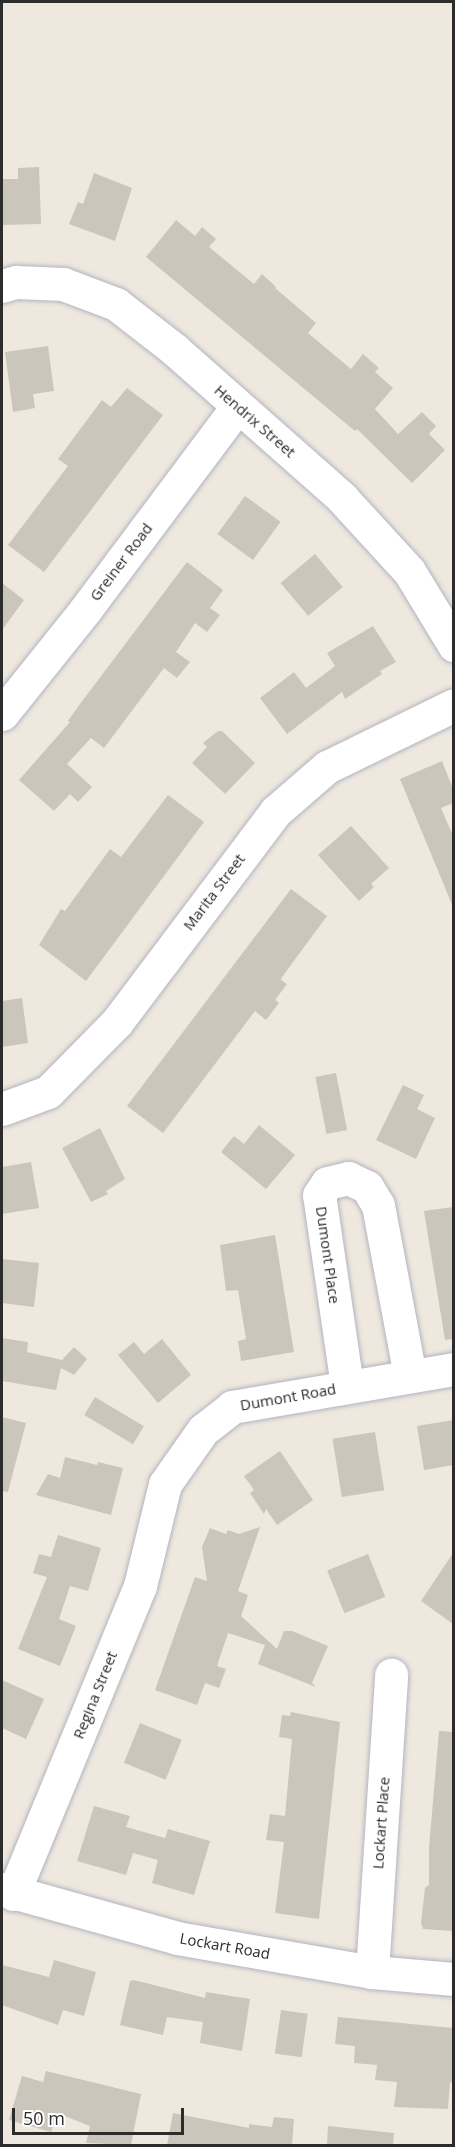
<!DOCTYPE html>
<html>
<head>
<meta charset="utf-8">
<style>
  body { margin:0 }
  #map { position:relative; width:455px; height:2147px; overflow:hidden; background:#efe8de; font-family:"Open Sans",sans-serif }
  div>[style] { position:absolute }
  [style*='--x'] { left:calc(var(--x)*1px); top:calc(var(--y)*1px); width:calc(var(--w)*1px); rotate:calc(var(--a)*1deg) }
  .building>* { inset:0; background:#cac6bc; transform-origin:0 0 }
  .roads { filter:drop-shadow(0 0 2px #b2b4c1) drop-shadow(0 0 2px #b2b4c1) }
  .minor>* { height:33px; margin:-16.5px; padding:0 16.5px; transform-origin:16.5px; border-radius:16.5px; background:#fff }
  span { translate:-50% -50%; white-space:nowrap; text-align:center; line-height:1.15; -webkit-text-stroke:6px #fff; paint-order:stroke }
  .street-label { font-size:15px; color:#2c2c2c }
  .frame { position:absolute; inset:0; border:3px solid #2c2c2c; pointer-events:none }
  .scale { position:absolute; left:12px; top:2108px; width:172px; height:27px; box-sizing:border-box; border:3px solid #2c2c2c; border-top:0; padding-left:8px; font-size:18px; line-height:21px; white-space:nowrap; color:#2c2c2c; -webkit-text-stroke:4px #fff; paint-order:stroke }
</style>
</head>
<body>
<div id="map">
  <div class="building">
    <div style="clip-path:polygon(39px 167px,41px 224px,2px 225px,2px 179px,18px 179px,18px 168px)"></div>
    <div style="clip-path:polygon(94px 173px,132px 188px,115px 241px,69px 224px,78px 202px,83px 204px)"></div>
    <div style="clip-path:polygon(176px 220px,195px 236px,202px 227px,216px 239px,209px 247px,254px 284px,262px 274px,276px 287px,275px 288px,316px 323px,308px 333px,351px 369px,363px 354px,379px 368px,375px 372px,393px 388px,375px 409px,398px 434px,422px 412px,436px 426px,429px 434px,445px 450px,412px 483px,357px 429px,355px 431px,146px 257px)"></div>
    <div style="clip-path:polygon(48px 346px,54px 391px,33px 394px,35px 408px,13px 412px,5px 352px)"></div>
    <div style="clip-path:polygon(127px 388px,163px 415px,44px 572px,8px 545px,68px 466px,58px 459px,87px 420px,102px 400px,111px 407px)"></div>
    <div style="left:245px;top:496px;width:44px;height:47px;rotate:36deg"></div>
    <div style="left:315px;top:554px;width:43px;height:45px;rotate:50deg"></div>
    <div style="clip-path:polygon(187px 562px,223px 590px,210px 608px,220px 615px,207px 632px,195px 623px,176px 652px,190px 662px,177px 678px,164px 668px,104px 748px,91px 738px,67px 764px,92px 787px,78px 802px,70px 794px,54px 811px,19px 780px,70px 722px,68px 721px,80px 704px)"></div>
    <div style="clip-path:polygon(2px 583px,24px 600px,2px 630px)"></div>
    <div style="clip-path:polygon(373px 626px,396px 662px,380px 671px,382px 674px,345px 699px,342px 692px,287px 734px,260px 698px,294px 672px,306px 688px,335px 666px,327px 653px)"></div>
    <div style="clip-path:polygon(218px 731px,222px 731px,255px 763px,225px 794px,192px 763px,207px 747px,203px 743px)"></div>
    <div style="clip-path:polygon(442px 761px,453px 789px,453px 803px,441px 808px,453px 836px,453px 907px,400px 779px)"></div>
    <div style="clip-path:polygon(168px 795px,204px 822px,86px 981px,39px 945px,61px 909px,65px 911px,110px 849px,121px 857px)"></div>
    <div style="clip-path:polygon(351px 826px,389px 868px,371px 884px,374px 887px,359px 901px,318px 855px)"></div>
    <div style="clip-path:polygon(291px 889px,327px 916px,282px 977px,281px 980px,287px 984px,275px 1000px,279px 1003px,266px 1020px,255px 1011px,163px 1133px,127px 1106px)"></div>
    <div style="clip-path:polygon(22px 998px,28px 1043px,2px 1047px,2px 1001px)"></div>
    <div style="left:336px;top:1073px;width:58px;height:21px;rotate:79deg"></div>
    <div style="clip-path:polygon(403px 1085px,424px 1095px,417px 1109px,435px 1118px,416px 1159px,376px 1140px)"></div>
    <div style="clip-path:polygon(259px 1125px,295px 1155px,266px 1189px,221px 1152px,234px 1136px,244px 1144px)"></div>
    <div style="clip-path:polygon(100px 1128px,125px 1179px,106px 1191px,108px 1194px,91px 1202px,62px 1148px)"></div>
    <div style="clip-path:polygon(31px 1162px,39px 1208px,2px 1214px,2px 1167px)"></div>
    <div style="clip-path:polygon(453px 1207px,453px 1339px,445px 1340px,424px 1211px)"></div>
    <div style="clip-path:polygon(275px 1235px,294px 1352px,241px 1361px,238px 1341px,246px 1339px,238px 1290px,226px 1291px,220px 1245px)"></div>
    <div style="clip-path:polygon(2px 1259px,39px 1263px,34px 1307px,2px 1303px)"></div>
    <div style="clip-path:polygon(2px 1338px,28px 1342px,27px 1352px,62px 1360px,74px 1347px,87px 1359px,74px 1375px,61px 1368px,56px 1390px,2px 1381px)"></div>
    <div style="clip-path:polygon(162px 1339px,191px 1375px,158px 1403px,118px 1355px,134px 1342px,144px 1354px)"></div>
    <div style="left:95px;top:1397px;width:57px;height:21px;rotate:31deg"></div>
    <div style="clip-path:polygon(2px 1417px,26px 1423px,8px 1492px,2px 1491px)"></div>
    <div style="clip-path:polygon(453px 1420px,453px 1465px,424px 1470px,417px 1426px)"></div>
    <div style="left:375px;top:1432px;width:59px;height:43px;rotate:81deg"></div>
    <div style="clip-path:polygon(280px 1451px,313px 1500px,277px 1525px,266px 1509px,264px 1514px,250px 1493px,254px 1490px,244px 1476px)"></div>
    <div style="clip-path:polygon(65px 1457px,97px 1465px,98px 1462px,123px 1468px,111px 1515px,36px 1495px,48px 1474px,60px 1478px)"></div>
    <div style="clip-path:polygon(260px 1527px,238px 1591px,248px 1595px,241px 1616px,277px 1649px,284px 1631px,292px 1631px,328px 1646px,312px 1683px,316px 1687px,258px 1664px,265px 1645px,228px 1633px,217px 1666px,226px 1669px,219px 1688px,205px 1683px,197px 1705px,155px 1690px,195px 1577px,207px 1581px,202px 1547px,210px 1528px,226px 1534px,228px 1530px,239px 1534px)"></div>
    <div style="clip-path:polygon(58px 1535px,101px 1548px,88px 1591px,70px 1586px,59px 1619px,76px 1626px,60px 1666px,18px 1649px,47px 1577px,33px 1573px,39px 1554px,51px 1557px)"></div>
    <div style="clip-path:polygon(453px 1553px,453px 1624px,421px 1601px)"></div>
    <div style="left:368px;top:1554px;width:46px;height:44px;rotate:68deg"></div>
    <div style="clip-path:polygon(2px 1680px,44px 1699px,26px 1739px,2px 1728px)"></div>
    <div style="clip-path:polygon(291px 1712px,340px 1722px,319px 1919px,275px 1913px,284px 1842px,266px 1840px,270px 1814px,285px 1816px,292px 1739px,279px 1737px,282px 1715px,290px 1716px)"></div>
    <div style="left:140px;top:1723px;width:45px;height:43px;rotate:22deg"></div>
    <div style="clip-path:polygon(439px 1731px,453px 1732px,453px 1931px,423px 1929px,421px 1923px,425px 1888px,429px 1885px,429px 1848px)"></div>
    <div style="clip-path:polygon(94px 1806px,130px 1816px,126px 1827px,165px 1838px,168px 1829px,210px 1841px,194px 1895px,152px 1883px,158px 1860px,133px 1853px,126px 1875px,77px 1861px)"></div>
    <div style="clip-path:polygon(54px 1960px,96px 1972px,84px 2016px,63px 2010px,58px 2025px,2px 2005px,2px 1965px,49px 1977px)"></div>
    <div style="clip-path:polygon(134px 1980px,205px 1998px,206px 1992px,250px 1999px,242px 2051px,200px 2043px,203px 2022px,167px 2017px,163px 2035px,120px 2025px,130px 1981px)"></div>
    <div style="left:281px;top:2010px;width:27px;height:44px;rotate:8deg"></div>
    <div style="clip-path:polygon(338px 2017px,453px 2028px,453px 2083px,450px 2082px,448px 2109px,394px 2107px,397px 2082px,375px 2080px,377px 2065px,354px 2063px,355px 2046px,335px 2044px)"></div>
    <div style="clip-path:polygon(46px 2071px,141px 2094px,131px 2145px,86px 2143px,90px 2126px,57px 2113px,51px 2132px,9px 2120px,22px 2076px,43px 2082px)"></div>
    <div style="clip-path:polygon(173px 2113px,249px 2128px,249px 2124px,272px 2127px,274px 2117px,294px 2119px,292px 2145px,167px 2145px)"></div>
    <div style="clip-path:polygon(328px 2126px,394px 2133px,393px 2145px,327px 2145px)"></div>
  </div>
  <div class="roads">
    <div class="minor">
      <div style="--x:2;--y:286;--w:15;--a:-16"></div>
      <div style="--x:16;--y:282;--w:47;--a:2.4"></div>
      <div style="--x:63;--y:284;--w:57;--a:20.7"></div>
      <div style="--x:116;--y:304;--w:75;--a:37.9"></div>
      <div style="--x:175;--y:350;--w:223;--a:41.5"></div>
      <div style="--x:342;--y:498;--w:99;--a:47.5"></div>
      <div style="--x:409;--y:571;--w:87;--a:58.7"></div>
      <div style="--x:2;--y:714;--w:134;--a:-51.3"></div>
      <div style="--x:86;--y:609;--w:252;--a:-53.2"></div>
      <div style="--x:2;--y:1109;--w:49;--a:-20.3"></div>
      <div style="--x:48;--y:1092;--w:98;--a:-45.4"></div>
      <div style="--x:117;--y:1022;--w:263;--a:-53"></div>
      <div style="--x:275;--y:812;--w:69;--a:-40.9"></div>
      <div style="--x:327;--y:767;--w:141;--a:-26"></div>
      <div style="--x:347;--y:1386;--w:193;--a:-98.3"></div>
      <div style="--x:319;--y:1195;--w:14;--a:-56"></div>
      <div style="--x:327;--y:1183;--w:22;--a:-13"></div>
      <div style="--x:348;--y:1178;--w:21;--a:25"></div>
      <div style="--x:367;--y:1187;--w:21;--a:59"></div>
      <div style="--x:378;--y:1205;--w:174;--a:79.4"></div>
      <div style="--x:2;--y:1889;--w:182;--a:15.6"></div>
      <div style="--x:177;--y:1938;--w:198;--a:9.9"></div>
      <div style="--x:372;--y:1972;--w:82;--a:4.9"></div>
      <div style="--x:13;--y:1894;--w:333;--a:-67.6"></div>
      <div style="--x:140;--y:1586;--w:105;--a:-76.2"></div>
      <div style="--x:165;--y:1484;--w:66;--a:-54.9"></div>
      <div style="--x:203;--y:1430;--w:37;--a:-38"></div>
      <div style="--x:232;--y:1407;--w:225;--a:-9.7"></div>
      <div style="--x:372;--y:1972;--w:298;--a:-86.3"></div>
    </div>
  </div>
  <div class="street-label">
    <span style="left:255px;top:421px;rotate:41deg">Hendrix Street</span>
    <span style="left:121px;top:562px;rotate:-53deg">Greiner Road</span>
    <span style="left:214px;top:892px;rotate:-53deg">Marita Street</span>
    <span style="left:328px;top:1255px;rotate:82deg">Dumont Place</span>
    <span style="left:288px;top:1397px;rotate:-10deg">Dumont Road</span>
    <span style="left:95px;top:1695px;rotate:-68deg">Regina Street</span>
    <span style="left:381px;top:1823px;rotate:-86deg">Lockart Place</span>
    <span style="left:225px;top:1946px;rotate:10deg">Lockart Road</span>
  </div>
  <div class="frame"></div>
  <div class="scale">50 m</div>
</div>
</body>
</html>
